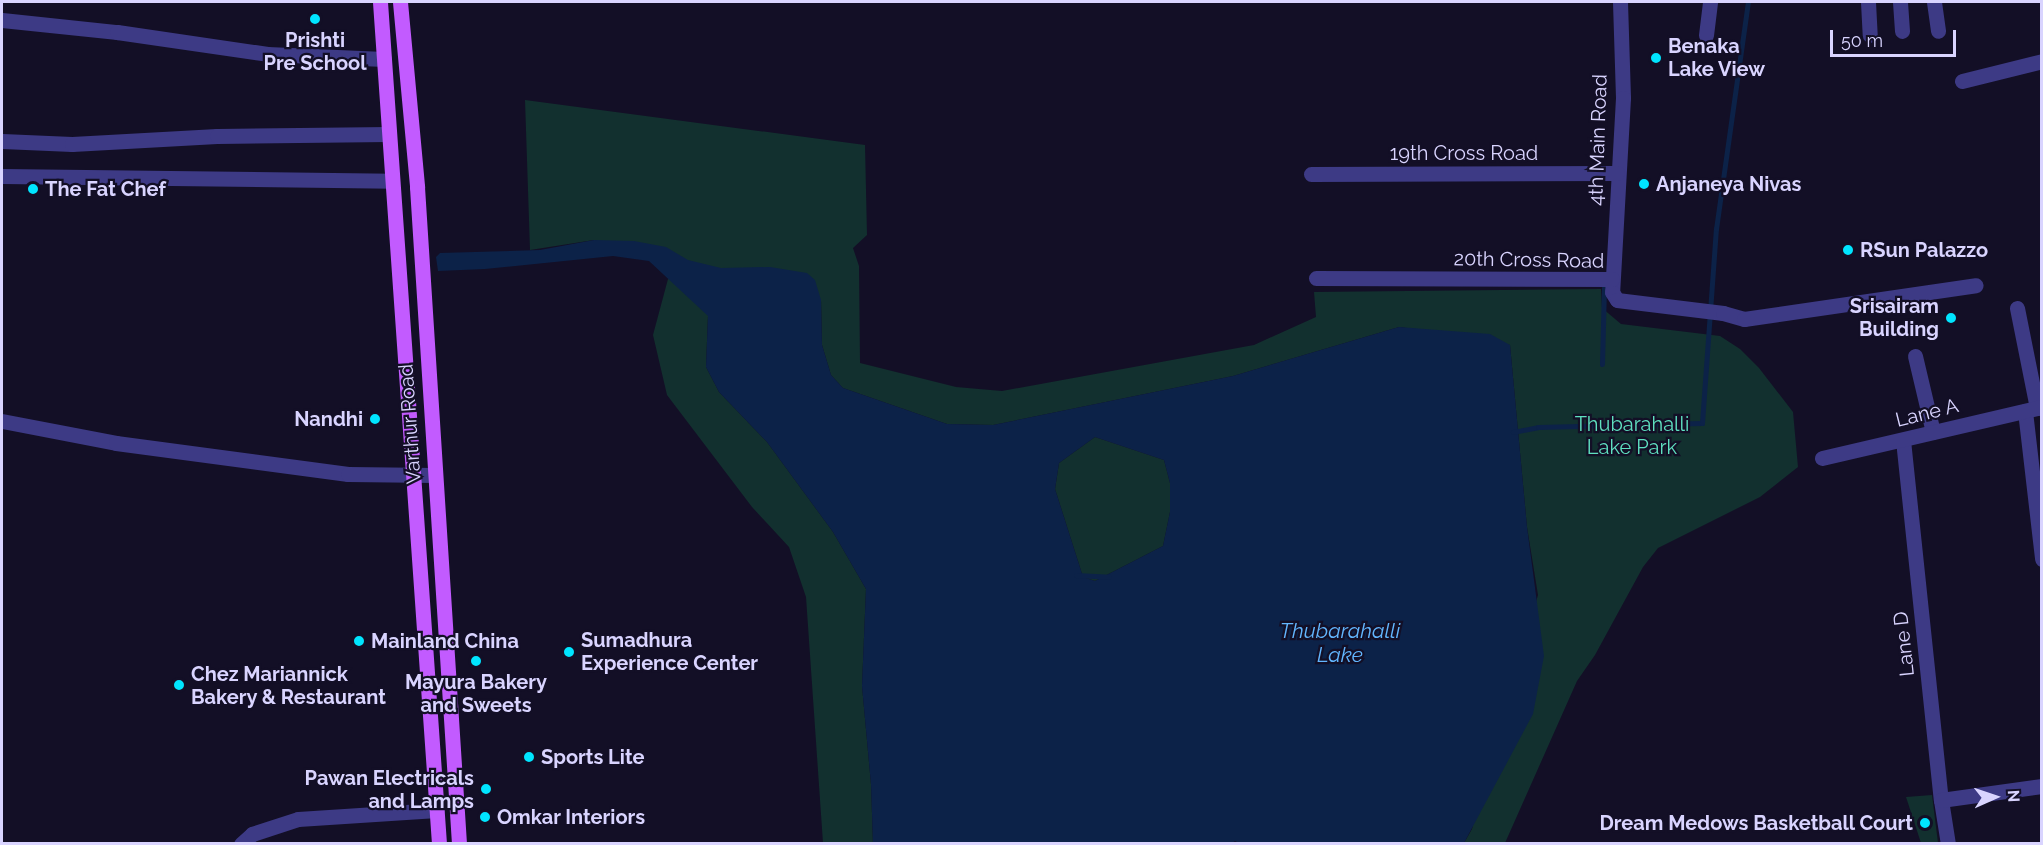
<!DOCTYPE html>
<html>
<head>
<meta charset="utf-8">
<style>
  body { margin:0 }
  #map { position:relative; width:2043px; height:845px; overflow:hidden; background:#130f26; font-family:Raleway,sans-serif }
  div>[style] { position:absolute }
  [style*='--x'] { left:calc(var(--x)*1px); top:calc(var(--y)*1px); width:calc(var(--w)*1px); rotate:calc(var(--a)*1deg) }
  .green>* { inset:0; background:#12302f }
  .water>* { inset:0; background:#0c2248 }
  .stream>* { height:5px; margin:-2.5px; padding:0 2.5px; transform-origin:2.5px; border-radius:2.5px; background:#0c2248 }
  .street>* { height:15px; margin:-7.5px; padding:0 7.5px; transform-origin:7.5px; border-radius:7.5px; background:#3d3a85 }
  .primary>* { height:15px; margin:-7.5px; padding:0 7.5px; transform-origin:7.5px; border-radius:7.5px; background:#c25bff }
  .dots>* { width:16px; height:16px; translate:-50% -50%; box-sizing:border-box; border:3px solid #130f26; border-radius:50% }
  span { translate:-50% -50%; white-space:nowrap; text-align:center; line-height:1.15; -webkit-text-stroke:4.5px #130f26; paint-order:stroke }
  .poi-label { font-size:20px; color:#d9d4ff; font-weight:700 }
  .left { translate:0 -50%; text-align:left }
  .right { translate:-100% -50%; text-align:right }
  .street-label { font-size:20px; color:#d9d4ff }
  .park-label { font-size:20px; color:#5fe0c0 }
  .water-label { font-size:21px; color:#62b6ff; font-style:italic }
  .frame { position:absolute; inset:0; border:3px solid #d9d4ff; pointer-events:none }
  .north { position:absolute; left:1965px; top:767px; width:60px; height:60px; -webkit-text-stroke:4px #130f26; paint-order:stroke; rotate:87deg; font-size:16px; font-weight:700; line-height:24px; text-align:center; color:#d9d4ff }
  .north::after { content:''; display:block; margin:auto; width:21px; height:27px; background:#d9d4ff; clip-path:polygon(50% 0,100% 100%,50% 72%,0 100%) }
  .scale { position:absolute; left:1830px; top:30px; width:126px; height:27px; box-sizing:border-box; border:3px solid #d9d4ff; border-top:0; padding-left:8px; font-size:18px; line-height:21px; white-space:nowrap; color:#d9d4ff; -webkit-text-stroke:4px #130f26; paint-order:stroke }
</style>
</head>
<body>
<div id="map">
  <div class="green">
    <div style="clip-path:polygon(525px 100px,865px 145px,867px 235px,853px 248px,859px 266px,860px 363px,956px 387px,1002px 391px,1254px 345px,1316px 317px,1314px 292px,1601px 289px,1602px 308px,1621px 324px,1720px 336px,1740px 349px,1759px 368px,1793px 412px,1798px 467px,1760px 497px,1658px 548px,1643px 567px,1595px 655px,1577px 681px,1505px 843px,1464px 843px,1472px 829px,1538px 595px,1527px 527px,1510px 345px,1440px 332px,1399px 327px,1233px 376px,993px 425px,947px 424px,843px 388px,831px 375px,822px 345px,821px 300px,708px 316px,706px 367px,719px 392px,767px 442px,833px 532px,866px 589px,862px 686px,871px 784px,873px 843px,823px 843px,806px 597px,789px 547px,752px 507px,667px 395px,653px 335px,672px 264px,594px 240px,530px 250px)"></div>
    <div style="clip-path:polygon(1095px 437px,1164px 460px,1170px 483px,1170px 512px,1163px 546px,1095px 581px,1083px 577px,1055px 489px,1059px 463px)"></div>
    <div style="clip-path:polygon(1932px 795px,1938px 843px,1921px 843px,1906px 797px)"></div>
  </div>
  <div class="water">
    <div style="clip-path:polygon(evenodd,594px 240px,634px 241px,666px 247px,688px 260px,721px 268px,770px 267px,807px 273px,815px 280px,821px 300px,822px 345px,831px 375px,843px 388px,947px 424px,993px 425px,1233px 376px,1399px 327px,1490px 334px,1510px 345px,1527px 527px,1544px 656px,1533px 714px,1464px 843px,1241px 844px,1235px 841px,1231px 844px,873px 843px,871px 784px,862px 686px,866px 589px,833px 532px,767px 442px,719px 392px,706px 367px,708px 316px,649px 261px,613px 256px,485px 269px,438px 271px,436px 257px,440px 253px,540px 250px,594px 240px,1095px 437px,1164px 460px,1170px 483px,1170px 512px,1163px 546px,1095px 581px,1083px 577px,1055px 489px,1059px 463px,1095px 437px)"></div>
  </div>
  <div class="stream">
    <div style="--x:1602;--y:364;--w:77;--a:-88.5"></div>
    <div style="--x:1513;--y:432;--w:25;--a:-11"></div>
    <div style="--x:1538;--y:427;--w:164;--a:-1.4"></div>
    <div style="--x:1702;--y:423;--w:195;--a:-85.9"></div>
    <div style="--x:1716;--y:229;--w:229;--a:-82"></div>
    <div style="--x:1076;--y:575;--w:33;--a:3"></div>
  </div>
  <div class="street">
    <div style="--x:1620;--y:2;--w:96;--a:88.2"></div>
    <div style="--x:1623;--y:98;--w:194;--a:93.2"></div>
    <div style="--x:1612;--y:292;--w:9;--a:58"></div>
    <div style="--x:1617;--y:300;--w:107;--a:7"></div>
    <div style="--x:1723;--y:313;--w:22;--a:16"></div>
    <div style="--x:1744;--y:319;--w:234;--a:-8.3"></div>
    <div style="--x:1868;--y:2;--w:33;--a:87"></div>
    <div style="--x:1900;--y:2;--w:29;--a:86"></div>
    <div style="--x:1934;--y:2;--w:29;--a:82"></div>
    <div style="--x:2;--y:20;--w:116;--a:6"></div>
    <div style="--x:117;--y:32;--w:152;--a:8.3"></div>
    <div style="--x:267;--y:54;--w:117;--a:2.4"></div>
    <div style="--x:1706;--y:35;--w:33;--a:-83"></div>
    <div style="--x:1962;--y:81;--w:82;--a:-14"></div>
    <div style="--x:2;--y:141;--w:70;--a:2.5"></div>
    <div style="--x:72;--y:144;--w:145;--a:-3.2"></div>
    <div style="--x:217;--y:136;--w:172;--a:-0.7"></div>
    <div style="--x:1311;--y:174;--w:306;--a:-0.2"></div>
    <div style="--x:2;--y:176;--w:390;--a:0.7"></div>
    <div style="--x:1316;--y:278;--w:296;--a:0.2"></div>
    <div style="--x:2017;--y:308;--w:102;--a:78.7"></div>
    <div style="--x:1915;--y:356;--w:78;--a:76.7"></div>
    <div style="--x:2025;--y:411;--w:149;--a:83.4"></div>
    <div style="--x:2;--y:421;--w:116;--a:10.9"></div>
    <div style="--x:116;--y:443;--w:234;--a:7.6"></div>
    <div style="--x:348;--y:474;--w:86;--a:0.7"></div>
    <div style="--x:1903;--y:440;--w:362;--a:84"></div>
    <div style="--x:1941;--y:800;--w:45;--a:81"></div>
    <div style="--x:1822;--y:458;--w:226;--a:-13.1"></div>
    <div style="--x:1941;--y:800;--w:102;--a:-7.9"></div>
    <div style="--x:241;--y:844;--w:15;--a:-42"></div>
    <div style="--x:252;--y:834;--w:48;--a:-18.1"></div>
    <div style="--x:298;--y:819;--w:139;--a:-3.7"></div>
  </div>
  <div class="primary">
    <div style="--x:380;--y:2;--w:844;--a:85.99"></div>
    <div style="--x:400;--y:2;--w:186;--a:84.7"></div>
    <div style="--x:417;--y:187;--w:658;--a:86.34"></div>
  </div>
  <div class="dots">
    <div style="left:315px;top:19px;background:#00e5ff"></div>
    <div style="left:1656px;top:58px;background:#00e5ff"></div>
    <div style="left:1644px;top:184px;background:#00e5ff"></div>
    <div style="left:33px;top:189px;background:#00e5ff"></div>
    <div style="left:1848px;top:250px;background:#00e5ff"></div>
    <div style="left:1951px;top:318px;background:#00e5ff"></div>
    <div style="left:375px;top:419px;background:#00e5ff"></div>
    <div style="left:359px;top:641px;background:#00e5ff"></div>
    <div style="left:569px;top:652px;background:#00e5ff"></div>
    <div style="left:476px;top:661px;background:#00e5ff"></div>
    <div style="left:179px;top:685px;background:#00e5ff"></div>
    <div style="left:529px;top:757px;background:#00e5ff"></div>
    <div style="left:486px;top:789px;background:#00e5ff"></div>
    <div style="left:485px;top:817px;background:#00e5ff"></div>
    <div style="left:1925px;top:823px;background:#00e5ff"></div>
  </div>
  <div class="poi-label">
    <span style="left:315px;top:52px">Prishti<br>Pre School</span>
    <span class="left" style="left:1668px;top:58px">Benaka<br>Lake View</span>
    <span class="left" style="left:1656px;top:184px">Anjaneya Nivas</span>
    <span class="left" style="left:45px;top:189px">The Fat Chef</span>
    <span class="left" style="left:1860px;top:250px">RSun Palazzo</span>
    <span class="right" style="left:1939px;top:318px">Srisairam<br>Building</span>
    <span class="right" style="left:363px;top:419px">Nandhi</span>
    <span class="left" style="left:581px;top:652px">Sumadhura<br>Experience Center</span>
    <span class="left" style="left:371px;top:641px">Mainland China</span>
    <span class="left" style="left:191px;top:686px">Chez Mariannick<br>Bakery &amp; Restaurant</span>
    <span style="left:476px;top:694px">Mayura Bakery<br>and Sweets</span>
    <span class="left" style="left:541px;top:757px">Sports Lite</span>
    <span class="right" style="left:474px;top:790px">Pawan Electricals<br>and Lamps</span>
    <span class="left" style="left:497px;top:817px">Omkar Interiors</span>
    <span class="right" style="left:1913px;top:823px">Dream Medows Basketball Court</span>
  </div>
  <div class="street-label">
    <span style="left:1598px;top:140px;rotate:-88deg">4th Main Road</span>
    <span style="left:1464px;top:153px">19th Cross Road</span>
    <span style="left:1529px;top:260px;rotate:1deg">20th Cross Road</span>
    <span style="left:1927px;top:413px;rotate:-14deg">Lane A</span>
    <span style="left:410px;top:424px;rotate:-94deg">Varthur Road</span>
    <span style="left:1904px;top:644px;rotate:-96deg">Lane D</span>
  </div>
  <div class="park-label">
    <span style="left:1632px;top:436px">Thubarahalli<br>Lake Park</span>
  </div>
  <div class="water-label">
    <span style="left:1340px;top:643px">Thubarahalli<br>Lake</span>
  </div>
  <div class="frame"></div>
  <div class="north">N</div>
  <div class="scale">50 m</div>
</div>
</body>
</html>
